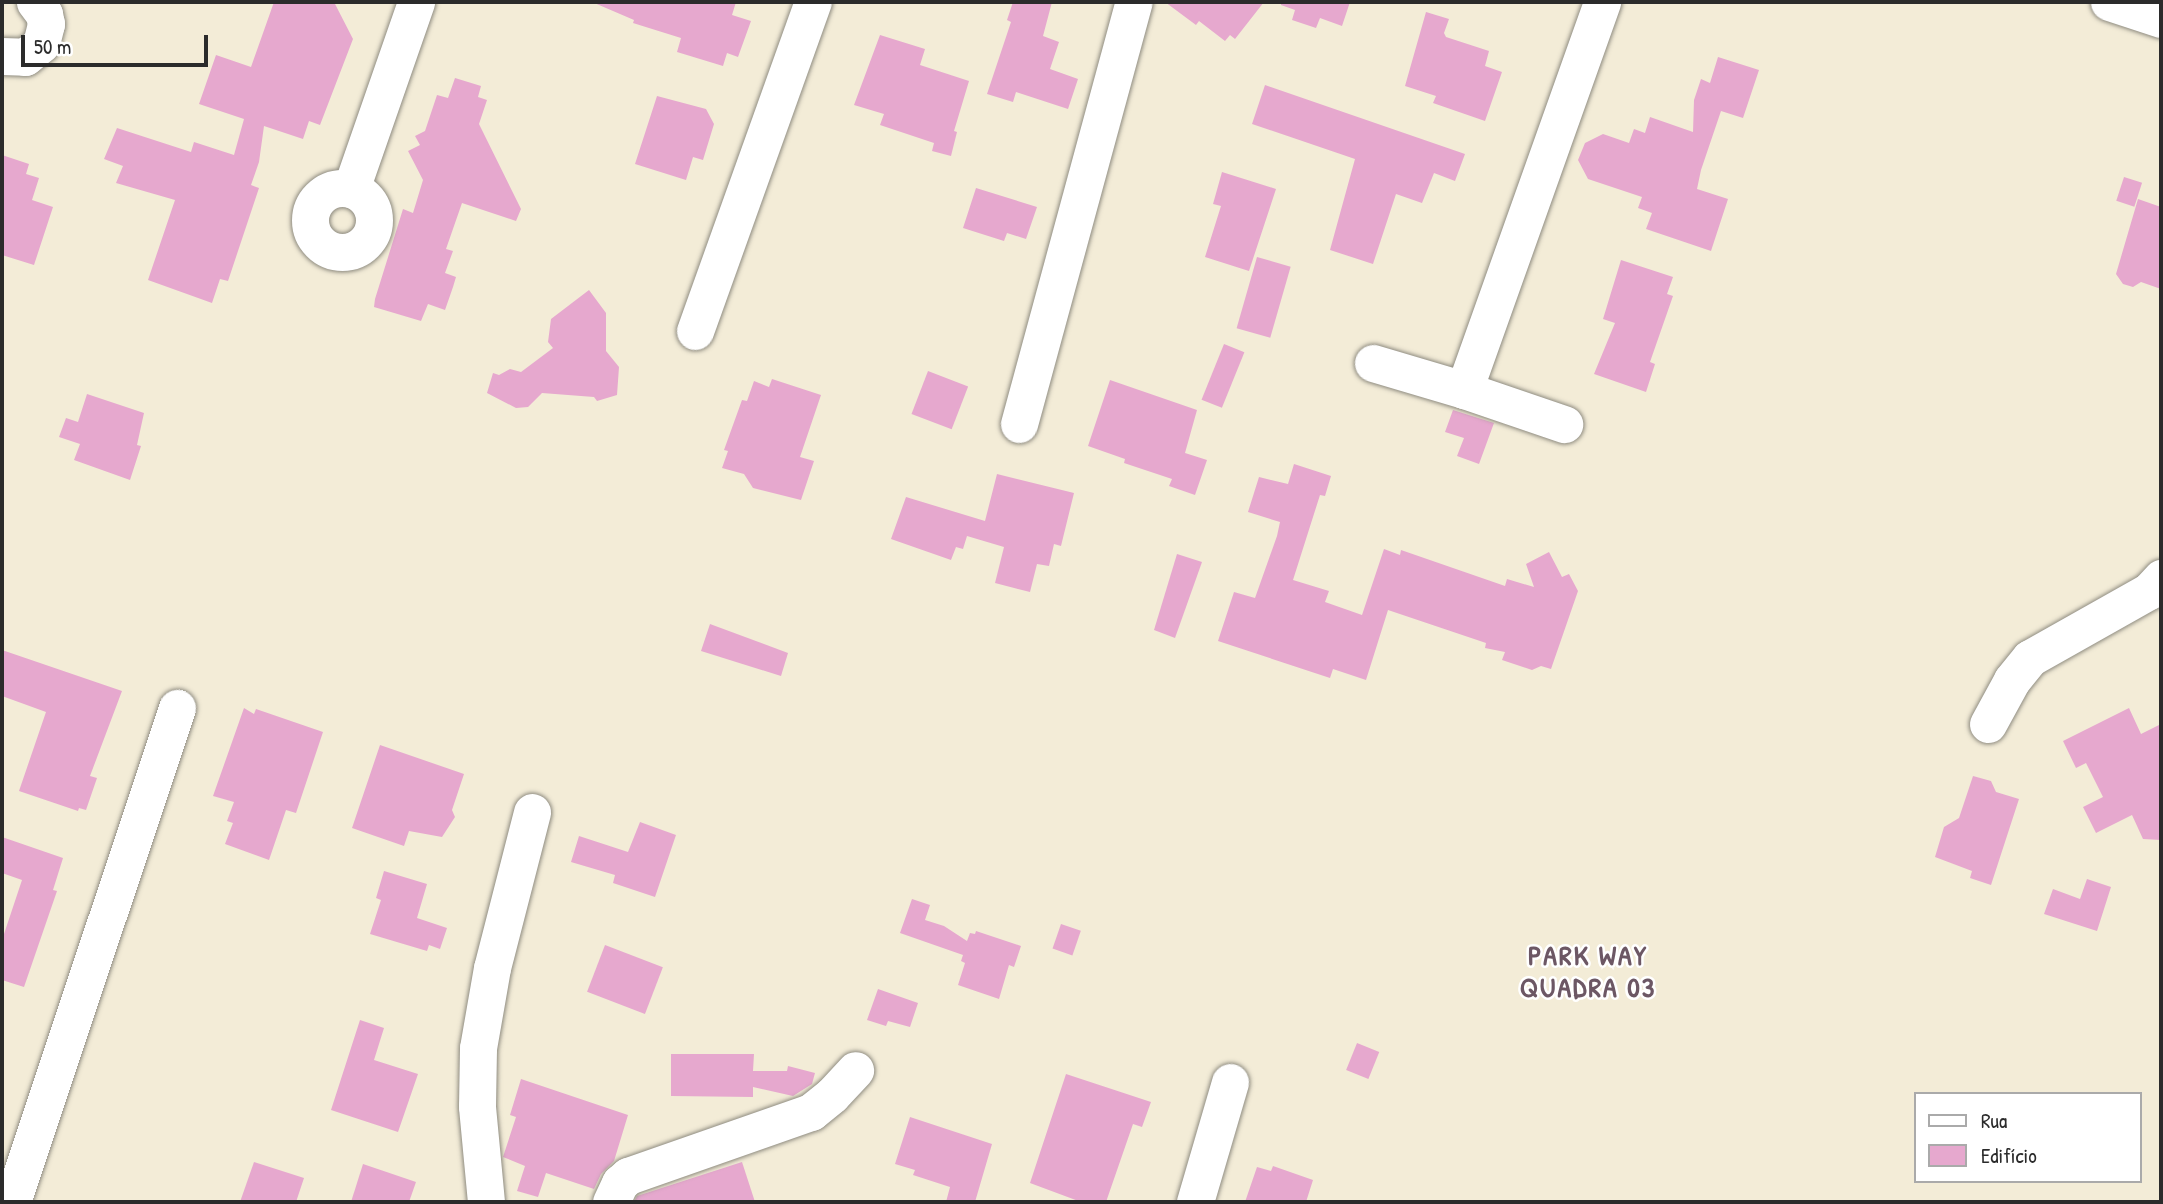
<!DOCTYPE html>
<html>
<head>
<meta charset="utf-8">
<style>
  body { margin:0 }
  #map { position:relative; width:2163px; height:1204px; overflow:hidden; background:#f3ecd7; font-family:"Patrick Hand",sans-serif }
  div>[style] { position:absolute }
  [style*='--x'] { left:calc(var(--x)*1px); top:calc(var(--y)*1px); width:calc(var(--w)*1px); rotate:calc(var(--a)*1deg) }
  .building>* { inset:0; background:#e6a8ce; transform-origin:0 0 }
  .roads { filter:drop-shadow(0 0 2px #8f8c81) drop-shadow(0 0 2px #8f8c81) }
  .minor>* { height:37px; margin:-18.5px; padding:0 18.5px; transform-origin:18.5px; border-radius:18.5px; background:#fff }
  .minor>.ring { margin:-18.5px; padding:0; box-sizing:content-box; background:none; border:37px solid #fff; border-radius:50% }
  span { translate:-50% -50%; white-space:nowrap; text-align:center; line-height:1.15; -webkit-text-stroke:5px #fff; paint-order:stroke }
  .district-label { font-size:28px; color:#6c5764; font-weight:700; letter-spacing:2px }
  .frame { position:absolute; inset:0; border:4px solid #2b2b2b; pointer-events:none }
  .legend { position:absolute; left:1914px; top:1092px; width:228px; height:91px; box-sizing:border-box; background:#fff; border:2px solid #aaa; margin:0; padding:9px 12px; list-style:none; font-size:21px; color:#2b2b2b }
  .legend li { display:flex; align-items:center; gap:14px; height:35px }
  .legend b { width:35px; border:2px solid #aaa }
  .scale { position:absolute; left:21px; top:35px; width:187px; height:32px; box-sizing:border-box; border:4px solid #2b2b2b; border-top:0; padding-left:9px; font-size:21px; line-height:24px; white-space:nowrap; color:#2b2b2b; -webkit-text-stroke:5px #fff; paint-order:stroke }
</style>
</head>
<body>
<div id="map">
  <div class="building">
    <div style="clip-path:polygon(274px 2px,334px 2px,353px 39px,320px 125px,309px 121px,303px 139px,264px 126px,259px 162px,251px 185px,259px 188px,228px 281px,220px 279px,212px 303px,148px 280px,175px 200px,116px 183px,123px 166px,104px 159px,117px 128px,191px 152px,194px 142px,234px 155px,244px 119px,199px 104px,216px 55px,251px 67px)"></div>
    <div style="clip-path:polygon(592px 2px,736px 2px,732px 15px,751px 21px,738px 57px,727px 53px,723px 66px,677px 52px,681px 38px,633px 23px,634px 20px)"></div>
    <div style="clip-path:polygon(1013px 2px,1052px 2px,1043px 36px,1059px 42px,1050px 69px,1078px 79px,1068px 109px,1016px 92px,1013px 102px,987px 94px,1011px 22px,1007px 20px)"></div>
    <div style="clip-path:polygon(1165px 2px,1264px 2px,1235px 39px,1230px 35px,1225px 41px,1199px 21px,1196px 25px)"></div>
    <div style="clip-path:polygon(1281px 2px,1350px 2px,1342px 26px,1320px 18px,1316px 28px,1292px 20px,1295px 10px,1281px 5px)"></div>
    <div style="clip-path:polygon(1426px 12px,1449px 19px,1444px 33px,1446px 37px,1489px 51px,1485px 66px,1502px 72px,1485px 121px,1433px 103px,1436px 96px,1405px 86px)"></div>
    <div style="clip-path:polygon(880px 35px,925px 49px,920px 65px,969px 81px,954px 131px,957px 132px,951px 156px,932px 151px,934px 143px,880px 125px,884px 114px,854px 105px)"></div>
    <div style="clip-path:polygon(1718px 57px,1759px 70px,1743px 118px,1721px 111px,1701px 170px,1697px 189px,1728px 199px,1711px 251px,1646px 229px,1652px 213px,1638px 208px,1642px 197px,1588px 179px,1578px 160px,1585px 143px,1603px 134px,1629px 143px,1634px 129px,1645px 133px,1650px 117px,1693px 132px,1694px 100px,1701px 79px,1710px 83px)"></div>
    <div style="clip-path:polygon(455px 78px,481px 86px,478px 97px,487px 100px,479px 124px,521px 209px,516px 221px,462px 203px,446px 249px,453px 251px,445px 273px,456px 277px,453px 287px,445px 310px,428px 304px,421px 321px,374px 307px,375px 299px,403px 209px,413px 213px,423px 180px,408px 151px,420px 145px,415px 136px,425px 131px,437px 95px,448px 98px)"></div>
    <div style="clip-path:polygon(1265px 85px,1465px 154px,1455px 181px,1434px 173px,1422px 203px,1396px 194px,1373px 264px,1330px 250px,1355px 159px,1252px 124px)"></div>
    <div style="clip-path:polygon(657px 96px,706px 109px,714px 124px,703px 160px,693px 157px,686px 180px,635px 164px)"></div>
    <div style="clip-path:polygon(2px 155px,29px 164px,26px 174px,39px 178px,32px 200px,53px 207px,34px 265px,2px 255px)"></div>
    <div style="clip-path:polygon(1222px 172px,1276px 189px,1249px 271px,1205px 257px,1221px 206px,1213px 204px)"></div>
    <div style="left:2124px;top:177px;width:19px;height:25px;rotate:18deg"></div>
    <div style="clip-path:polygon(976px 188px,1037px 207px,1026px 239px,1007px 233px,1004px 241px,963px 228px)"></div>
    <div style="clip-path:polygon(2138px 199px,2161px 207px,2161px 289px,2141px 282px,2133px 287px,2123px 284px,2116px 274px)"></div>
    <div style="left:1257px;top:257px;width:35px;height:74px;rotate:16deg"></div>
    <div style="clip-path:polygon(1621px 260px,1673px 277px,1667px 294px,1673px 296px,1650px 362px,1655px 364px,1646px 392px,1594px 374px,1615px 323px,1603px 319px)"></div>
    <div style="clip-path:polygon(589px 290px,606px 313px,606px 351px,619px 367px,617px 395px,597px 401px,594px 397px,542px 393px,528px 407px,516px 408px,487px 393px,493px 373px,499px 375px,510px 369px,521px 372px,553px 348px,548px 342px,551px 319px)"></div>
    <div style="left:1224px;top:344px;width:22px;height:60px;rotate:22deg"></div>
    <div style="left:928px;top:371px;width:43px;height:46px;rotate:21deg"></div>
    <div style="clip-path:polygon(772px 379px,821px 395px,800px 457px,814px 461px,801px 500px,753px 488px,744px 474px,722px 468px,728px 451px,724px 450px,742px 400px,747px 401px,754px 381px,769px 387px)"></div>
    <div style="clip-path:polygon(1110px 380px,1197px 410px,1185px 453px,1207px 460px,1195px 495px,1169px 486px,1172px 479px,1124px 463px,1125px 459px,1088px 446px)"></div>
    <div style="clip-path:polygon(87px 394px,144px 413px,137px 445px,141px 446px,130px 480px,74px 460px,80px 444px,59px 437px,66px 418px,78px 422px)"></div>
    <div style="clip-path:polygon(1453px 410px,1494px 423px,1479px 464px,1457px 456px,1464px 438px,1445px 432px)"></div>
    <div style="clip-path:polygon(1294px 464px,1331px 476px,1325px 496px,1320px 495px,1293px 580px,1329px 591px,1325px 602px,1362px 615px,1384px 549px,1400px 555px,1401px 550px,1505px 586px,1507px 579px,1534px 587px,1526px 564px,1549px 552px,1562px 577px,1569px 574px,1578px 591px,1551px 669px,1541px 666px,1532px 670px,1502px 660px,1505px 652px,1485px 648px,1486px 643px,1388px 610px,1366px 680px,1333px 669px,1330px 678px,1218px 641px,1234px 592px,1255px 598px,1277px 536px,1280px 522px,1248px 512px,1259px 477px,1288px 484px)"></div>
    <div style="clip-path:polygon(997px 474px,1074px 493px,1061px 546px,1054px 544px,1049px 566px,1037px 564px,1030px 592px,995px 583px,1004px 547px,967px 536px,963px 549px,956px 547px,951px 560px,891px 539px,906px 497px,985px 521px)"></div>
    <div style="clip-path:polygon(1177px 554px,1202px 562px,1175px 638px,1154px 630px)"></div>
    <div style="clip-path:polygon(710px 624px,788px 653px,781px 676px,701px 651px)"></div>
    <div style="clip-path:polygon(2px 650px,122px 691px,90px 776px,97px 778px,86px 810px,79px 808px,78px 811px,19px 791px,46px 712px,2px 696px)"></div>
    <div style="clip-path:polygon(244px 708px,254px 714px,256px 709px,323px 732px,296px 813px,286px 810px,269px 860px,225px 844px,233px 823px,227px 821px,234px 802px,213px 796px)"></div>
    <div style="clip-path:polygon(2129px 708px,2141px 734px,2161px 724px,2161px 840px,2143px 839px,2132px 815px,2096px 833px,2083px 807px,2103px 797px,2086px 763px,2076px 768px,2063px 741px)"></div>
    <div style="clip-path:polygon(380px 745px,464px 774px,452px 810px,455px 817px,442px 837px,409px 831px,404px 846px,352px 828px)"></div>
    <div style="clip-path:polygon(1973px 776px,1991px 781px,1996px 792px,2019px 799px,1991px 885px,1970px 878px,1972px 871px,1935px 857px,1944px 827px,1959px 818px)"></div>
    <div style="clip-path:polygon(640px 822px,676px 835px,655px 897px,613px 883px,615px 875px,571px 862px,579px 836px,628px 852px)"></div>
    <div style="clip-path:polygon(2px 837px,63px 858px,53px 890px,57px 891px,24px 987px,2px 980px,2px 940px,22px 880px,2px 873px)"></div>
    <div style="clip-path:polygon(384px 871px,427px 884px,417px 918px,447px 928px,440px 949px,429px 945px,427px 951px,370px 934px,381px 900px,376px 898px)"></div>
    <div style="clip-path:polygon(2087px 879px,2111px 887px,2097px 931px,2044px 914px,2053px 889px,2080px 899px)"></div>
    <div style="clip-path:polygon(912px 899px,930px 905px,925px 920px,944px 926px,967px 941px,970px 933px,975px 934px,976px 931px,1021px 946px,1014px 967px,1009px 965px,999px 999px,958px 985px,965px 963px,961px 961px,963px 955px,900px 933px)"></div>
    <div style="left:1061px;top:924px;width:21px;height:26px;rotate:19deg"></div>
    <div style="left:605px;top:945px;width:62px;height:50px;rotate:21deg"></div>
    <div style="clip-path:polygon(878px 989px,918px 1003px,910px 1027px,888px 1021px,886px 1026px,867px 1020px)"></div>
    <div style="clip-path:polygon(360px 1020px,384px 1028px,374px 1060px,418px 1074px,398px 1132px,331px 1110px)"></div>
    <div style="left:1357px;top:1043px;width:24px;height:29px;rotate:22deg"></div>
    <div style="clip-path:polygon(671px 1054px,754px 1054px,753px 1071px,787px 1071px,788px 1066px,815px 1073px,812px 1084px,793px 1096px,753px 1087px,753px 1097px,671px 1096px)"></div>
    <div style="clip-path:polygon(1066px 1074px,1151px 1102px,1142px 1127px,1133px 1124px,1106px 1202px,1081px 1202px,1030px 1183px)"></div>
    <div style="clip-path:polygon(521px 1079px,628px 1115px,614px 1161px,601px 1174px,594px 1189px,546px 1173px,538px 1197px,517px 1191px,525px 1166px,503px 1157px,516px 1117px,510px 1115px)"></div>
    <div style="clip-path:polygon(910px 1117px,992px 1144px,975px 1202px,946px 1202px,950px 1187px,913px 1175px,915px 1170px,895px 1164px)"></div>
    <div style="clip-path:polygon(254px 1162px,304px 1178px,296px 1202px,240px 1202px)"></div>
    <div style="clip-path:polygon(742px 1162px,755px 1202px,634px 1202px,637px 1196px)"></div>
    <div style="clip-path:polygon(363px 1164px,416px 1182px,409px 1202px,351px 1202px)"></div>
    <div style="clip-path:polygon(1273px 1166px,1313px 1180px,1306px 1202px,1245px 1202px,1257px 1167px,1271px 1171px)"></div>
  </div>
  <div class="roads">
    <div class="minor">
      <div style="--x:2109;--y:2;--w:55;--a:18.1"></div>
      <div style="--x:2;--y:56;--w:23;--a:2"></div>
      <div style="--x:25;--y:57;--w:21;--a:-39"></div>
      <div style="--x:41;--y:44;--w:21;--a:-76"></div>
      <div style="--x:46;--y:24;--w:10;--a:-101"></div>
      <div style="--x:44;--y:14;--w:15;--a:-127"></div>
      <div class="ring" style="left:310px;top:188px;width:27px;height:27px"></div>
      <div style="--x:351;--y:189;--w:198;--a:-70.8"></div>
      <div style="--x:695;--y:331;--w:350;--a:-70.3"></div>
      <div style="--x:1373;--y:363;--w:95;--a:16.5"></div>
      <div style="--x:1464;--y:390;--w:412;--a:-70.4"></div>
      <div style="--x:1464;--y:390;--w:106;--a:18.8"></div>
      <div style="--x:1019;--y:424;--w:437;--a:-74.8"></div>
      <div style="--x:1988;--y:724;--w:50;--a:-61.4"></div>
      <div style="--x:2012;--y:680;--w:28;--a:-51"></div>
      <div style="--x:2030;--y:658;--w:137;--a:-29.4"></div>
      <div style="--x:2149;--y:591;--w:18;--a:-47"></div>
      <div style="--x:12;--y:1202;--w:521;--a:-71.53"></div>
      <div style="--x:486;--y:1202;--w:96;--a:-95.4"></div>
      <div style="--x:477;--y:1106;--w:58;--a:-89"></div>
      <div style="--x:478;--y:1048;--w:81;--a:-80.1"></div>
      <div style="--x:492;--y:968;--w:161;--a:-75.6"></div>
      <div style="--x:611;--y:1202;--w:21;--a:-65"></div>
      <div style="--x:620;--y:1183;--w:11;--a:-41"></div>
      <div style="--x:628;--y:1176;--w:194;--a:-19.3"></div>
      <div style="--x:811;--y:1112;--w:27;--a:-39"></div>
      <div style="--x:832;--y:1095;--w:34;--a:-47"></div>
      <div style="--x:1195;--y:1202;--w:125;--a:-73.7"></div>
    </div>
  </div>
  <div class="district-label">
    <span style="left:1588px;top:971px">PARK WAY<br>QUADRA 03</span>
  </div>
  <div class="frame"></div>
  <ul class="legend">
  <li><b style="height:9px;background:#fff"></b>Rua</li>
  <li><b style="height:19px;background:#e6a8ce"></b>Edifício</li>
  </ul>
  <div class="scale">50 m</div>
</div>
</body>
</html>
